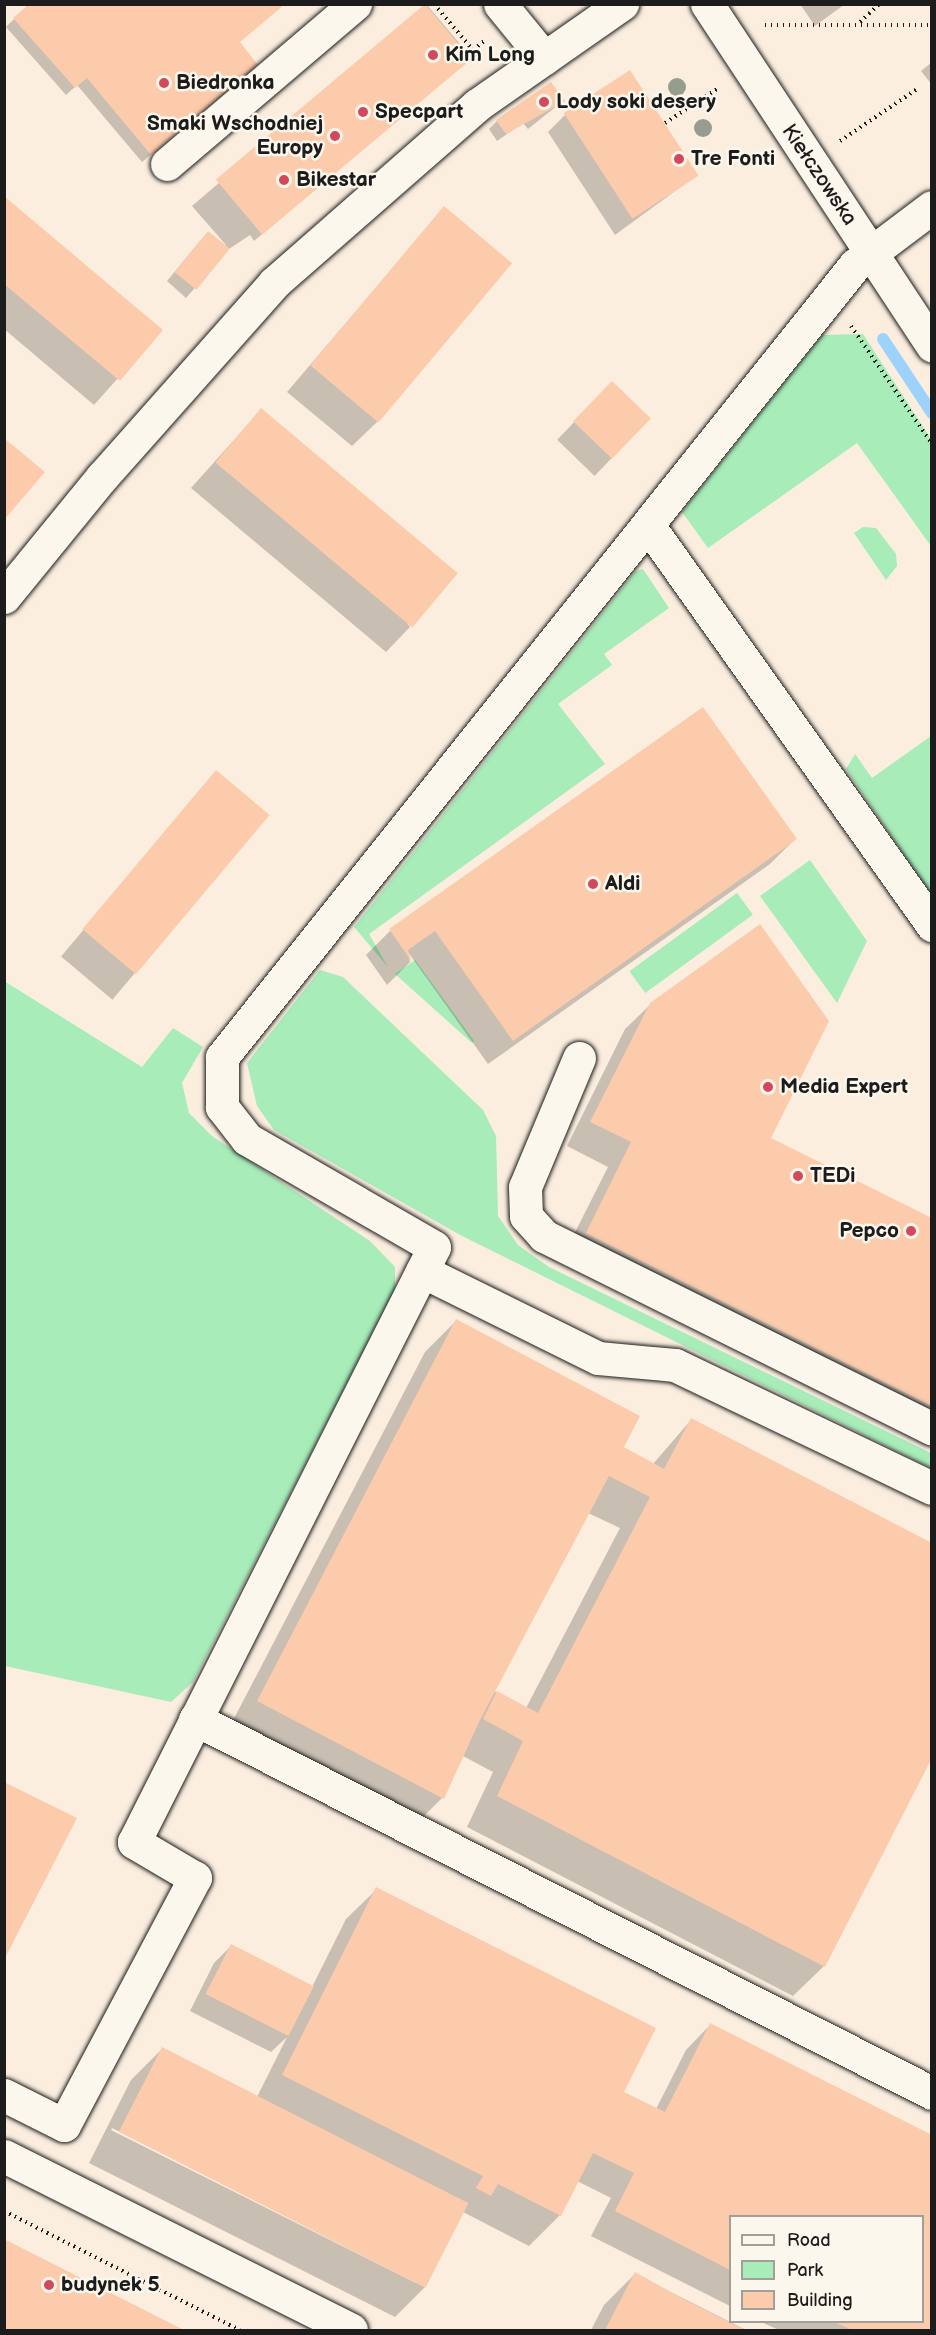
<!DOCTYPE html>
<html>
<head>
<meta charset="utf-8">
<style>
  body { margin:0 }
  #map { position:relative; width:936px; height:2335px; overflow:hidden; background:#fbeedf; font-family:"Balsamiq Sans",sans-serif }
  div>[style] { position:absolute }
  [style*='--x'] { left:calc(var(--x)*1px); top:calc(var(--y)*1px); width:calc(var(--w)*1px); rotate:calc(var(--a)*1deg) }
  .green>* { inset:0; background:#a7ecb9; transform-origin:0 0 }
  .shadow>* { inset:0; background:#0003; transform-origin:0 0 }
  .stream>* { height:12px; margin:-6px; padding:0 6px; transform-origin:6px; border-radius:6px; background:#9dd2fb }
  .building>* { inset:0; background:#fccbab; transform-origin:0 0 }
  .path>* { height:4px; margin-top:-2px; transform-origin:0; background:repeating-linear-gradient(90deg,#1c1c1c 0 1.5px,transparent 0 6px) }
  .roads { filter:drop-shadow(0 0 2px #1c1c1c) drop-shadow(0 0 2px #1c1c1c) }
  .minor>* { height:33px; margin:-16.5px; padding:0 16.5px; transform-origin:16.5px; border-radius:16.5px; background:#fbf7ec }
  .trees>* { width:18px; height:18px; margin:-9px; border-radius:50%; background:#979d8e }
  .dots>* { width:16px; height:16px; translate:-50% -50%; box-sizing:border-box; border:3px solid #fbf7ec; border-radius:50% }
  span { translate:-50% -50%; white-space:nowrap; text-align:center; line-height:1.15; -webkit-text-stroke:5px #fbf7ec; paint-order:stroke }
  .poi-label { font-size:21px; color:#1c1c1c; font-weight:700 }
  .left { translate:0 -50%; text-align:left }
  .right { translate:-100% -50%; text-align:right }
  .street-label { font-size:21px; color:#1c1c1c }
  .frame { position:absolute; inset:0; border:6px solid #1c1c1c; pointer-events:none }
  .legend { position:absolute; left:729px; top:2215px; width:195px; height:108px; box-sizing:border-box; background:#fbf7ec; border:2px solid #a29f99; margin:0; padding:8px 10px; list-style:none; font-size:18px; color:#1c1c1c }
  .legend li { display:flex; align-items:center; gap:12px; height:30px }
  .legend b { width:30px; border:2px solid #a29f99 }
</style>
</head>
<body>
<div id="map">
  <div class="green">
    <div style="clip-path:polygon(863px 334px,931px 439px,931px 546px,857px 443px,708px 548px,682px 512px,822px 335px)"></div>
    <div style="clip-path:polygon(863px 527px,876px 528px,896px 554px,897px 566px,886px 580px,854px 533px)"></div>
    <div style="clip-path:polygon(643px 569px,669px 608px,604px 654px,612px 665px,558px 704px,605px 764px,369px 934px,388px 967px,354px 927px,636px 571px)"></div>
    <div style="clip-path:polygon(931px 736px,931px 895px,846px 769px,855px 754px,872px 778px)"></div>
    <div style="clip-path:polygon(810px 860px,867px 941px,837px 1003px,760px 896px)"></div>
    <div style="left:737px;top:893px;width:27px;height:133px;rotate:54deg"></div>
    <div style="clip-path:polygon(415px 960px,474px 1041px,472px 1043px,395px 974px)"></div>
    <div style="clip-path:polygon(320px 970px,343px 977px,483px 1110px,496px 1136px,498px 1216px,518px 1245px,549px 1267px,931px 1453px,931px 1468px,462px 1236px,274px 1130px,257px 1106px,247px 1063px)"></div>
    <div style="clip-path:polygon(4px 981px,142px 1067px,173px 1028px,203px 1047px,182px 1083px,189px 1113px,212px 1136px,370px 1241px,395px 1267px,395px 1290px,193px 1682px,171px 1702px,5px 1666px)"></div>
  </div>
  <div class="shadow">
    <div style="clip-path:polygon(800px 4px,845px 4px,815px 26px)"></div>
    <div style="clip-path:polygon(427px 5px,465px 50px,459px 56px,461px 67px,254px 241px,250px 235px,229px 249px,186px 298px,167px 281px,200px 241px,226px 245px,192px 206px)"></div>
    <div style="clip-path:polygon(14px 19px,238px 43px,248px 74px,142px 162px,77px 85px,66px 95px,6px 27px)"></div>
    <div style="clip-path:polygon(932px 62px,932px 85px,921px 71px)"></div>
    <div style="clip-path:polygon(563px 101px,528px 129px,523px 123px,497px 141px,489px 129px,497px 121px)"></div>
    <div style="clip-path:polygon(565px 115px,697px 175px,615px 235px,548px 132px)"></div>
    <div style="clip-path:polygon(4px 200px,161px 330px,94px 405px,4px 329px)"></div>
    <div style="clip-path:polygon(444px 208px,377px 422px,352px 446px,287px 392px)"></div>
    <div style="left:612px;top:383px;width:52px;height:79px;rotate:44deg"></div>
    <div style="clip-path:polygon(261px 410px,410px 627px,386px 652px,191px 488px)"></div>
    <div style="left:216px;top:772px;width:67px;height:241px;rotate:40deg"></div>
    <div style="clip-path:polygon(795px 839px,770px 864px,488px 1064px,408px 952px,410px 962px,387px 985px,366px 955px,390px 931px)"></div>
    <div style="clip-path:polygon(651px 1004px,769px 1138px,932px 1219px,932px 1442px,562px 1258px,608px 1167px,567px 1146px,625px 1029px)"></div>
    <div style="clip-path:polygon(evenodd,456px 1321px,622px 1448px,653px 1464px,691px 1420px,824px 1966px,793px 1996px,467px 1827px,493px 1772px,463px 1756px,442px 1798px,412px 1828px,227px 1732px,425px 1352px,456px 1321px,588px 1513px,620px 1528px,526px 1708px,494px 1691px,588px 1513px)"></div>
    <div style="clip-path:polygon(evenodd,377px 1889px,618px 2099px,656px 2109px,686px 2050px,710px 2025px,932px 2137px,932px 2330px,779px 2330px,761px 2322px,922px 2322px,922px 2216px,730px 2216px,730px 2306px,591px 2236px,611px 2198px,577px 2181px,560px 2215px,529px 2246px,463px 2212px,426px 2286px,395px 2317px,89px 2163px,131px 2080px,162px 2049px,257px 2097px,287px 2037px,271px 2052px,190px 2011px,214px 1963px,231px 1946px,312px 1987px,346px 1919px,377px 1889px,112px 2128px,416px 2279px,416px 2283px,111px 2130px,112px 2128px)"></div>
    <div style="clip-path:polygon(4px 2241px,182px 2330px,4px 2330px)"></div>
    <div style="clip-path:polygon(635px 2274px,746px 2330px,591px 2330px,604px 2305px)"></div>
  </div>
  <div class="stream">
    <div style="--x:883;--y:339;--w:89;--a:56.5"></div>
  </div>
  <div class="building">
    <div style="clip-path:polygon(29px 4px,285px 4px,240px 42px,258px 65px,151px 155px,87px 78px,75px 88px,13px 18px)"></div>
    <div style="left:425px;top:4px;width:72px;height:273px;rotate:50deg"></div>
    <div style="left:630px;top:70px;width:126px;height:79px;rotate:57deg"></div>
    <div style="clip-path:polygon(551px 82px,565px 101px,506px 134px,496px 120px)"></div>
    <div style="clip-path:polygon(4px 196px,163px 330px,120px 381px,4px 284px)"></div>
    <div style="left:444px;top:206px;width:89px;height:208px;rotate:40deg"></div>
    <div style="left:208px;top:231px;width:28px;height:53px;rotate:39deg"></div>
    <div style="left:612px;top:381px;width:54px;height:56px;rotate:44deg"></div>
    <div style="left:261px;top:408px;width:257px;height:71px;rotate:40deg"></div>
    <div style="clip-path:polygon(4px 438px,45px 472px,4px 520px)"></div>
    <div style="clip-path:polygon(703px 707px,797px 839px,513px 1041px,435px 931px,408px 950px,412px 962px,389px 929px)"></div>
    <div style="left:216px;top:770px;width:70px;height:208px;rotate:40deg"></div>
    <div style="clip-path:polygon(760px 924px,829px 1021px,771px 1138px,932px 1218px,932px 1406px,586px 1233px,631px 1142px,590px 1122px,650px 1003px)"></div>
    <div style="clip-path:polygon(456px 1319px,640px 1416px,624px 1447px,664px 1469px,691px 1418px,932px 1543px,932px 1758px,825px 1967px,497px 1796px,523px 1741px,483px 1719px,497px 1691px,538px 1713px,650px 1497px,609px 1476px,479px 1722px,444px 1799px,257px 1701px)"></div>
    <div style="clip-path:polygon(4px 1782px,77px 1818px,4px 1960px)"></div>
    <div style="clip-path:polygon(376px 1887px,656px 2028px,624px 2092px,665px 2112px,710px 2023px,932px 2135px,932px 2330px,852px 2330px,834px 2322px,922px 2322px,922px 2216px,730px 2216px,730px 2270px,615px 2211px,634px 2173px,593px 2153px,561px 2216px,498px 2184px,491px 2196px,476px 2188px,483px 2176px,282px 2075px)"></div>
    <div style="left:231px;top:1944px;width:93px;height:56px;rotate:27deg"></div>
    <div style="left:162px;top:2047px;width:344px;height:95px;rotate:27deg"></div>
    <div style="clip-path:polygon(4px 2239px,184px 2330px,4px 2330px)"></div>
    <div style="clip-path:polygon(635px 2272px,687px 2301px,745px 2330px,605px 2330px)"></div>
  </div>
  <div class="path">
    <div style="--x:434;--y:4;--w:60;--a:49.7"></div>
    <div style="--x:473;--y:50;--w:14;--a:-39"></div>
    <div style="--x:860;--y:22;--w:26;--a:-43"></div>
    <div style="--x:765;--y:25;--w:167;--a:0"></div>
    <div style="--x:665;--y:123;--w:62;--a:-33.2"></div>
    <div style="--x:840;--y:141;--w:93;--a:-34"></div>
    <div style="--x:851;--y:326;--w:143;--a:55.5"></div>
    <div style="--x:4;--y:2211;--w:264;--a:26.8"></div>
  </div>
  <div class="roads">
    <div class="minor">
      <div style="--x:500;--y:4;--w:70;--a:50.8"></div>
      <div style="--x:707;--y:4;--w:409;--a:56.6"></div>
      <div style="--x:167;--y:164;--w:247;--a:-40.4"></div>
      <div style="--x:648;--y:525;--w:491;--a:54.6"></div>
      <div style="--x:4;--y:597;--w:155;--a:-50.8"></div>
      <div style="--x:102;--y:477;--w:259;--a:-48.4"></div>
      <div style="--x:274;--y:283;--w:270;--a:-41.2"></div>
      <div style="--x:477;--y:105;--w:177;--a:-34.9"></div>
      <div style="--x:579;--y:1058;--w:140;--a:112.7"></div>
      <div style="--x:525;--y:1187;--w:29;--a:88"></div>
      <div style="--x:526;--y:1216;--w:27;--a:48"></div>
      <div style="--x:544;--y:1236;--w:433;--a:26.4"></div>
      <div style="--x:422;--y:1271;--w:196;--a:26.3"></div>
      <div style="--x:598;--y:1358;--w:77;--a:5.2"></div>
      <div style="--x:675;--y:1365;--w:285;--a:25.6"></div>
      <div style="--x:195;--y:1719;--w:826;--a:26.91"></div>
      <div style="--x:4;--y:2095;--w:67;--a:26.6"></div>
      <div style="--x:64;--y:2125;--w:280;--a:-62.1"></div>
      <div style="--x:195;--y:1878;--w:71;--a:-149.5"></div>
      <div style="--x:134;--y:1842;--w:666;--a:-63.24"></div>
      <div style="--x:434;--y:1247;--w:216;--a:-150"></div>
      <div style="--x:247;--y:1139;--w:41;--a:-128"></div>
      <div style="--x:222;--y:1107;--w:50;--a:-90"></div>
      <div style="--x:222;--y:1057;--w:1014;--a:-51.37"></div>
      <div style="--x:855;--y:265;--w:96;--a:-37"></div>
      <div style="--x:4;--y:2156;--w:388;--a:26.6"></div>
    </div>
  </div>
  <div class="trees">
    <div style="left:677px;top:87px"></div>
    <div style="left:703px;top:128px"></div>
  </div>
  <div class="dots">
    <div style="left:433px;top:55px;background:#d1495b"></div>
    <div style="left:164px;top:83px;background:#d1495b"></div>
    <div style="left:544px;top:102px;background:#d1495b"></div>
    <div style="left:363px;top:112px;background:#d1495b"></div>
    <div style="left:335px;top:136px;background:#d1495b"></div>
    <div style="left:679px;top:159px;background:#d1495b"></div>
    <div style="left:284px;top:180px;background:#d1495b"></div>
    <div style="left:593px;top:884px;background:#d1495b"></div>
    <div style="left:768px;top:1087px;background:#d1495b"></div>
    <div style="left:798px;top:1176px;background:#d1495b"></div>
    <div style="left:911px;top:1231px;background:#d1495b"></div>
    <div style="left:49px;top:2285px;background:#d1495b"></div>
  </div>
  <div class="poi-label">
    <span class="left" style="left:445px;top:55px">Kim Long</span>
    <span class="left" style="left:176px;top:83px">Biedronka</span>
    <span class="left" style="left:556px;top:102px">Lody soki desery</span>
    <span class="left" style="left:375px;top:112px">Specpart</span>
    <span class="right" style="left:323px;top:136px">Smaki Wschodniej<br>Europy</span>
    <span class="left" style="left:691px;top:159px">Tre Fonti</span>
    <span class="left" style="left:296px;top:180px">Bikestar</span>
    <span class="left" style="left:605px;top:884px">Aldi</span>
    <span class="left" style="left:780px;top:1087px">Media Expert</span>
    <span class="left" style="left:810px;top:1176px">TEDi</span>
    <span class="right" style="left:899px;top:1231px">Pepco</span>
    <span class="left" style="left:61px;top:2285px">budynek 5</span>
  </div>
  <div class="street-label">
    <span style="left:819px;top:175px;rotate:56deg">Kiełczowska</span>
  </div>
  <div class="frame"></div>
  <ul class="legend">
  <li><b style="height:8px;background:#fbf7ec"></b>Road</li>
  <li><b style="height:16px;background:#a7ecb9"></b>Park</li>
  <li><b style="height:16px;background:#fccbab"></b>Building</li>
  </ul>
</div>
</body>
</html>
